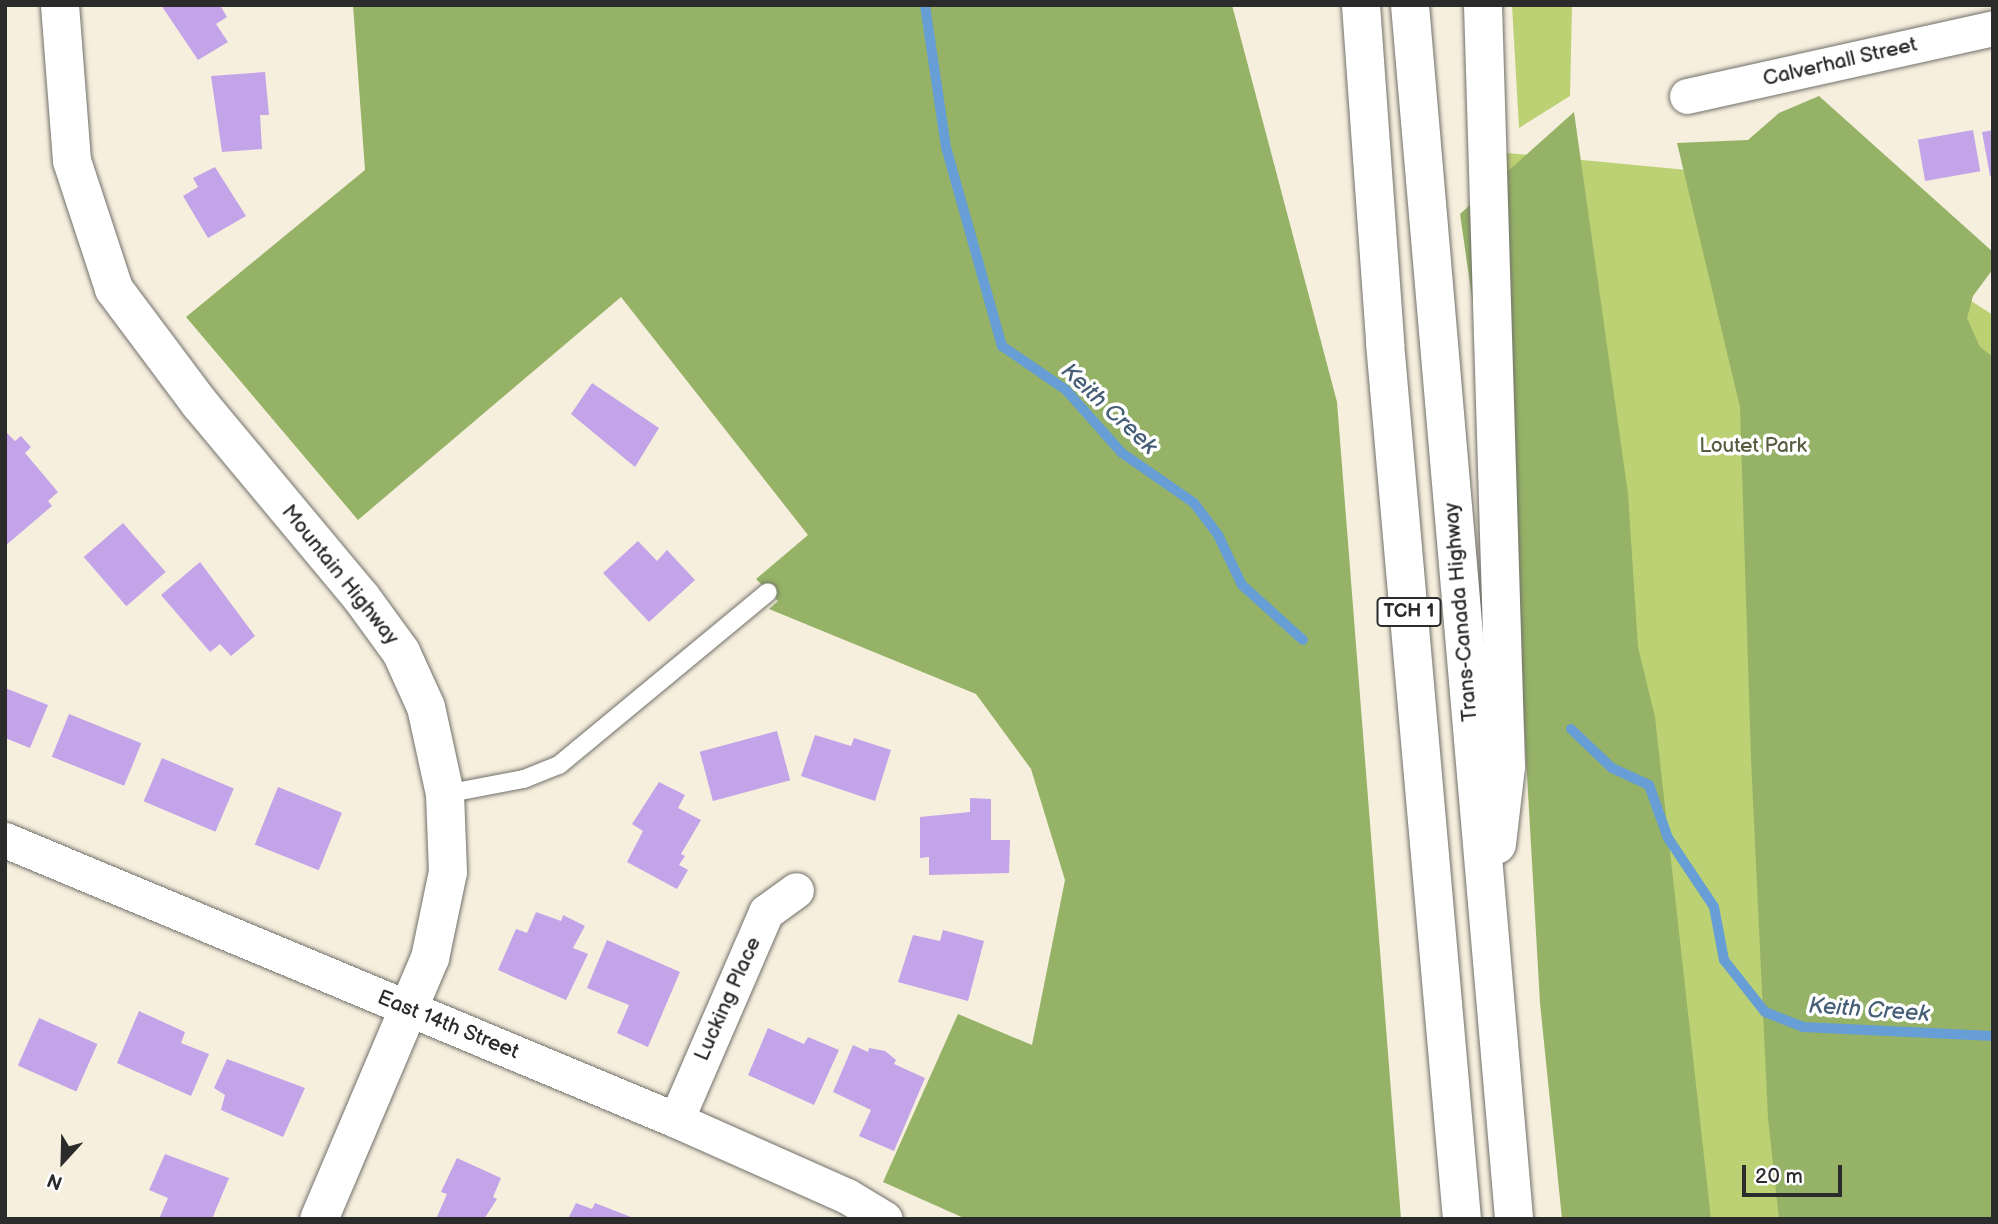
<!DOCTYPE html>
<html>
<head>
<meta charset="utf-8">
<style>
  body { margin:0 }
  #map { position:relative; width:1998px; height:1224px; overflow:hidden; background:#f6efde; font-family:"Balsamiq Sans",sans-serif }
  div>[style] { position:absolute }
  [style*='--x'] { left:calc(var(--x)*1px); top:calc(var(--y)*1px); width:calc(var(--w)*1px); rotate:calc(var(--a)*1deg) }
  .green>* { inset:0; background:#bcd074 }
  .forest>* { inset:0; background:#95b266 }
  .stream>* { height:10px; margin:-5px; padding:0 5px; transform-origin:5px; border-radius:5px; background:#679ed5 }
  .building>* { inset:0; background:#c4a4e9; transform-origin:0 0 }
  .roads { filter:drop-shadow(0 0 2px #72706a) drop-shadow(0 0 2px #72706a) }
  .lane>* { height:18px; margin:-9px; padding:0 9px; transform-origin:9px; border-radius:9px; background:#fff }
  .street>* { height:35px; margin:-17.5px; padding:0 17.5px; transform-origin:17.5px; border-radius:17.5px; background:#fff }
  .secondary>* { height:38px; margin:-19px; padding:0 19px; transform-origin:19px; border-radius:19px; background:#fff }
  .highway>* { height:38px; margin:-19px; padding:0 19px; transform-origin:19px; border-radius:19px; background:#fff }
  span { translate:-50% -50%; white-space:nowrap; text-align:center; line-height:1.15; -webkit-text-stroke:7px #fff; paint-order:stroke }
  .shield-label span { padding:2px 5px; background:#fff; border:2px solid; border-radius:5px; -webkit-text-stroke-width:0 }
  .shield-label { font-size:19px; color:#2b2b2b; font-weight:700 }
  .street-label { font-size:21px; color:#2b2b2b }
  .park-label { font-size:21px; color:#565d41 }
  .water-label { font-size:23px; color:#465f77; font-style:italic }
  .frame { position:absolute; inset:0; border:7px solid #2b2b2b; pointer-events:none }
  .north { position:absolute; left:28px; top:1126px; width:70px; height:70px; -webkit-text-stroke:5px #fff; paint-order:stroke; rotate:202deg; font-size:19px; font-weight:700; line-height:28px; text-align:center; color:#2b2b2b }
  .north::after { content:''; display:block; margin:auto; width:24px; height:32px; background:#2b2b2b; clip-path:polygon(50% 0,100% 100%,50% 72%,0 100%) }
  .scale { position:absolute; left:1742px; top:1165px; width:100px; height:32px; box-sizing:border-box; border:4px solid #2b2b2b; border-top:0; padding-left:9px; font-size:21px; line-height:24px; white-space:nowrap; color:#2b2b2b; -webkit-text-stroke:5px #fff; paint-order:stroke }
</style>
</head>
<body>
<div id="map">
  <div class="green">
    <div style="clip-path:polygon(1512px 5px,1572px 5px,1570px 96px,1519px 128px)"></div>
    <div style="clip-path:polygon(1486px 151px,1782px 179px,1993px 315px,1993px 1219px,1579px 1219px)"></div>
  </div>
  <div class="forest">
    <div style="clip-path:polygon(353px 5px,1232px 5px,1337px 402px,1401px 1219px,966px 1219px,883px 1182px,958px 1014px,1032px 1045px,1065px 880px,1031px 769px,976px 694px,769px 609px,778px 601px,756px 579px,808px 535px,621px 297px,358px 520px,186px 317px,365px 170px)"></div>
    <div style="clip-path:polygon(1819px 96px,1993px 252px,1993px 269px,1973px 296px,1967px 318px,1980px 347px,1993px 357px,1993px 1219px,1779px 1219px,1768px 1118px,1751px 759px,1740px 407px,1677px 143px,1748px 140px,1779px 113px)"></div>
    <div style="clip-path:polygon(1574px 112px,1628px 494px,1638px 647px,1655px 717px,1711px 1219px,1562px 1219px,1540px 1003px,1518px 617px,1460px 214px)"></div>
  </div>
  <div class="stream">
    <div style="--x:925;--y:5;--w:144;--a:81.6"></div>
    <div style="--x:946;--y:147;--w:207;--a:74.3"></div>
    <div style="--x:1002;--y:346;--w:78;--a:34.5"></div>
    <div style="--x:1066;--y:390;--w:84;--a:48.4"></div>
    <div style="--x:1122;--y:453;--w:88;--a:34.8"></div>
    <div style="--x:1194;--y:503;--w:40;--a:53"></div>
    <div style="--x:1218;--y:535;--w:55;--a:64.4"></div>
    <div style="--x:1242;--y:585;--w:82;--a:42"></div>
    <div style="--x:1571;--y:729;--w:57;--a:43.6"></div>
    <div style="--x:1612;--y:768;--w:41;--a:24.7"></div>
    <div style="--x:1649;--y:785;--w:56;--a:70.3"></div>
    <div style="--x:1668;--y:838;--w:83;--a:56.3"></div>
    <div style="--x:1714;--y:907;--w:54;--a:79.3"></div>
    <div style="--x:1724;--y:960;--w:66;--a:51.7"></div>
    <div style="--x:1765;--y:1012;--w:41;--a:21.5"></div>
    <div style="--x:1803;--y:1027;--w:190;--a:2.7"></div>
  </div>
  <div class="building">
    <div style="clip-path:polygon(161px 5px,220px 5px,227px 17px,216px 24px,228px 42px,198px 60px)"></div>
    <div style="clip-path:polygon(265px 72px,269px 115px,260px 115px,262px 149px,222px 152px,211px 76px)"></div>
    <div style="left:1973px;top:130px;width:42px;height:56px;rotate:80deg"></div>
    <div style="clip-path:polygon(1993px 130px,1993px 176px,1990px 176px,1982px 132px)"></div>
    <div style="clip-path:polygon(215px 167px,246px 216px,208px 238px,183px 196px,198px 187px,193px 178px)"></div>
    <div style="clip-path:polygon(592px 383px,659px 428px,635px 467px,571px 414px)"></div>
    <div style="clip-path:polygon(5px 431px,15px 441px,21px 436px,31px 447px,25px 453px,58px 492px,48px 501px,52px 506px,5px 546px)"></div>
    <div style="left:123px;top:523px;width:65px;height:52px;rotate:49deg"></div>
    <div style="clip-path:polygon(638px 541px,657px 561px,667px 550px,695px 580px,649px 622px,603px 573px)"></div>
    <div style="clip-path:polygon(200px 562px,255px 636px,231px 656px,220px 644px,210px 652px,161px 595px)"></div>
    <div style="clip-path:polygon(5px 688px,48px 705px,30px 748px,5px 738px)"></div>
    <div style="left:69px;top:714px;width:78px;height:46px;rotate:22deg"></div>
    <div style="left:777px;top:731px;width:51px;height:80px;rotate:75deg"></div>
    <div style="clip-path:polygon(815px 735px,851px 746px,854px 738px,891px 750px,875px 801px,801px 776px)"></div>
    <div style="left:162px;top:758px;width:78px;height:47px;rotate:23deg"></div>
    <div style="clip-path:polygon(659px 782px,685px 795px,678px 808px,701px 820px,681px 854px,685px 856px,679px 865px,688px 870px,677px 889px,627px 862px,643px 831px,632px 824px)"></div>
    <div style="left:278px;top:787px;width:69px;height:62px;rotate:22deg"></div>
    <div style="clip-path:polygon(970px 798px,991px 799px,991px 840px,1010px 840px,1009px 873px,929px 875px,929px 857px,920px 858px,920px 817px,970px 812px)"></div>
    <div style="clip-path:polygon(536px 912px,561px 921px,563px 915px,585px 926px,573px 948px,588px 954px,566px 1000px,498px 970px,516px 929px,527px 933px)"></div>
    <div style="clip-path:polygon(943px 930px,984px 941px,968px 1001px,898px 982px,913px 935px,940px 941px)"></div>
    <div style="clip-path:polygon(607px 940px,680px 972px,648px 1047px,617px 1033px,629px 1005px,587px 988px)"></div>
    <div style="clip-path:polygon(139px 1011px,185px 1032px,181px 1043px,209px 1054px,191px 1096px,117px 1063px)"></div>
    <div style="left:39px;top:1018px;width:64px;height:52px;rotate:24deg"></div>
    <div style="clip-path:polygon(768px 1028px,804px 1044px,808px 1037px,839px 1050px,814px 1105px,748px 1075px)"></div>
    <div style="clip-path:polygon(853px 1045px,868px 1052px,869px 1048px,885px 1051px,896px 1060px,894px 1064px,925px 1078px,894px 1151px,859px 1136px,871px 1110px,833px 1092px)"></div>
    <div style="clip-path:polygon(227px 1059px,305px 1088px,283px 1137px,221px 1110px,225px 1095px,214px 1088px)"></div>
    <div style="clip-path:polygon(165px 1154px,229px 1178px,212px 1219px,159px 1219px,168px 1198px,149px 1190px)"></div>
    <div style="clip-path:polygon(457px 1158px,501px 1178px,493px 1197px,497px 1199px,484px 1219px,436px 1219px,447px 1194px,441px 1192px)"></div>
    <div style="clip-path:polygon(576px 1203px,592px 1209px,595px 1203px,636px 1219px,568px 1219px)"></div>
  </div>
  <div class="roads">
    <div class="lane">
      <div style="--x:445;--y:794;--w:80;--a:-10.8"></div>
      <div style="--x:524;--y:779;--w:38;--a:-22"></div>
      <div style="--x:559;--y:765;--w:271;--a:-39.6"></div>
    </div>
    <div class="street">
      <div style="--x:1687;--y:96;--w:313;--a:-12.5"></div>
      <div style="--x:5;--y:840;--w:727;--a:22.65"></div>
      <div style="--x:676;--y:1120;--w:187;--a:24"></div>
      <div style="--x:847;--y:1196;--w:44;--a:31.2"></div>
      <div style="--x:676;--y:1120;--w:227;--a:-66.6"></div>
      <div style="--x:766;--y:912;--w:37;--a:-36"></div>
    </div>
    <div class="secondary">
      <div style="--x:60;--y:5;--w:156;--a:85.6"></div>
      <div style="--x:72;--y:161;--w:135;--a:71.8"></div>
      <div style="--x:114;--y:289;--w:144;--a:53.2"></div>
      <div style="--x:200;--y:404;--w:251;--a:50.2"></div>
      <div style="--x:361;--y:597;--w:68;--a:54"></div>
      <div style="--x:401;--y:652;--w:60;--a:65.6"></div>
      <div style="--x:426;--y:707;--w:89;--a:77.7"></div>
      <div style="--x:445;--y:794;--w:78;--a:87.8"></div>
      <div style="--x:448;--y:872;--w:88;--a:101.8"></div>
      <div style="--x:430;--y:958;--w:284;--a:113"></div>
    </div>
    <div class="highway">
      <div style="--x:1361;--y:5;--w:339;--a:85.9"></div>
      <div style="--x:1385;--y:343;--w:879;--a:84.98"></div>
      <div style="--x:1410;--y:5;--w:1218;--a:85.1"></div>
      <div style="--x:1483;--y:5;--w:762;--a:88.27"></div>
      <div style="--x:1506;--y:767;--w:78;--a:96.7"></div>
    </div>
  </div>
  <div class="shield-label">
    <span style="left:1409px;top:612px">TCH 1</span>
  </div>
  <div class="street-label">
    <span style="left:1840px;top:62px;rotate:-13deg">Calverhall Street</span>
    <span style="left:340px;top:575px;rotate:51deg">Mountain Highway</span>
    <span style="left:1461px;top:612px;rotate:-95deg">Trans-Canada Highway</span>
    <span style="left:728px;top:999px;rotate:-66deg">Lucking Place</span>
    <span style="left:448px;top:1025px;rotate:22deg">East 14th Street</span>
  </div>
  <div class="park-label">
    <span style="left:1753px;top:446px">Loutet Park</span>
  </div>
  <div class="water-label">
    <span style="left:1109px;top:409px;rotate:43deg">Keith Creek</span>
    <span style="left:1869px;top:1010px;rotate:4deg">Keith Creek</span>
  </div>
  <div class="frame"></div>
  <div class="north">N</div>
  <div class="scale">20 m</div>
</div>
</body>
</html>
